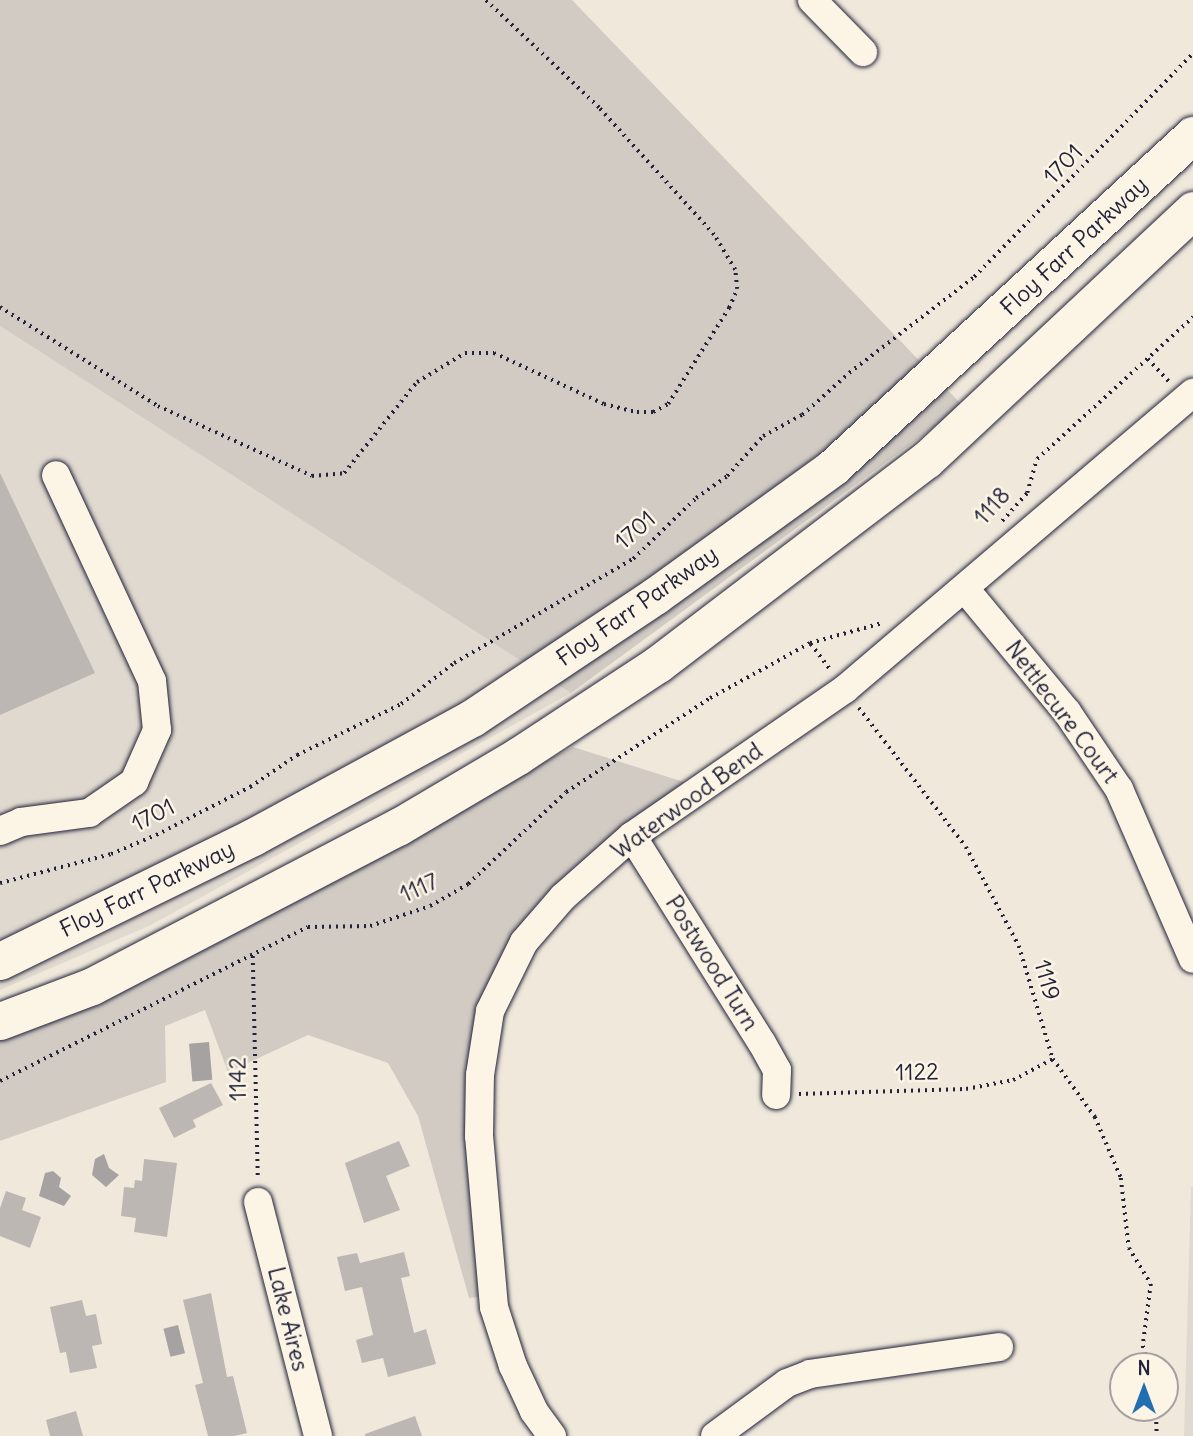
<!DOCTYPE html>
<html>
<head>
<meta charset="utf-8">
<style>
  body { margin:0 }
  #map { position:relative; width:1193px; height:1436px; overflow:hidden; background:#efe8db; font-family:Delius,sans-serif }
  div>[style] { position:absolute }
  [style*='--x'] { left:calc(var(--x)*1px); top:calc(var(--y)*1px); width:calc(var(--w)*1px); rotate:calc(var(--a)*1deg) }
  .built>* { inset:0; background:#e0d9cf }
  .green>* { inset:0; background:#d1cbc3 }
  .water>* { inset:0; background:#a6a2a2; transform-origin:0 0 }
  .building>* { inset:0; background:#bcb7b3 }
  .path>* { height:3.5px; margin-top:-1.75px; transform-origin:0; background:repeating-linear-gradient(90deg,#22223b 0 2px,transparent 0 7px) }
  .roads { filter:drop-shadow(0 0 2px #22223b) drop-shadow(0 0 2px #22223b) }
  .minor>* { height:28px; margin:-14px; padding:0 14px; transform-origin:14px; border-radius:14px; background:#fcf5e5 }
  .major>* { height:37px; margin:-18.5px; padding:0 18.5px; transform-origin:18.5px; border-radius:18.5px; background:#fcf5e5 }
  span { translate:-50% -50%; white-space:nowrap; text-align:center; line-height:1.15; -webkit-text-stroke:5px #fcf5e5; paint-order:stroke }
  .street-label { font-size:23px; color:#22223b }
  .north { position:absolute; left:1109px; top:1352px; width:70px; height:70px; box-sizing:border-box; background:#fcf5e5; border:2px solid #a5a1a1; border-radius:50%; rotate:0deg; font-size:19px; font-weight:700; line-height:28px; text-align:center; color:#22223b }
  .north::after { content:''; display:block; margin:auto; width:24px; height:32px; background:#1f6fb2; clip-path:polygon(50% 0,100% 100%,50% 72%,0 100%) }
</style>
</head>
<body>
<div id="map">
  <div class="built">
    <div style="clip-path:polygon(0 326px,571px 693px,151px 925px,0 990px)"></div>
    <div style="clip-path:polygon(1193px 1186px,1193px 1436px,1184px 1436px,1191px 1187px)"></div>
  </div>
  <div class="green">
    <div style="clip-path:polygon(0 0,572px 0,963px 406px,571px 693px,0 326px)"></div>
    <div style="clip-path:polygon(573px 747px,684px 782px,548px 903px,494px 981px,487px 1296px,469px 1298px,418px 1116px,388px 1063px,308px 1035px,228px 1072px,205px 1010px,165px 1026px,166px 1082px,0 1141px,0 1038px)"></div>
  </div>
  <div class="water">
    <div style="left:209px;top:1042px;width:38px;height:20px;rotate:85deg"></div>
    <div style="clip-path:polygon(104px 1154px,109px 1168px,119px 1175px,106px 1187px,92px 1175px,95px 1159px)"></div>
    <div style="clip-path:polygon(53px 1171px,61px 1178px,59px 1187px,71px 1196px,64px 1206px,39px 1196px,45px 1173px)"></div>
    <div style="left:178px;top:1325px;width:29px;height:15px;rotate:76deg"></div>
  </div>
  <div class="building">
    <div style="clip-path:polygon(0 473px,95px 673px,0 715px)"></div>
    <div style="clip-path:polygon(211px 1083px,223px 1105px,193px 1120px,196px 1127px,174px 1138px,159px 1108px)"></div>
    <div style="clip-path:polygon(399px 1141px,410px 1166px,386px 1176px,400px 1210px,364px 1223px,345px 1163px)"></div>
    <div style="clip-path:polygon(144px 1159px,177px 1163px,167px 1237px,134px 1232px,136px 1218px,121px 1216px,124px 1187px,134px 1188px,135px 1180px,142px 1181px)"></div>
    <div style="clip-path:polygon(6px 1191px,26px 1198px,22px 1210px,41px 1217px,30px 1248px,0 1236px,0 1208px)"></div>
    <div style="clip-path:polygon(404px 1252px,410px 1276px,401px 1278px,414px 1333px,426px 1329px,436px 1364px,388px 1377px,383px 1358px,362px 1363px,356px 1340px,373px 1335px,362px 1287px,345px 1291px,337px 1257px,357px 1253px,360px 1263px)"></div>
    <div style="clip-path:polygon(211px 1293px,227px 1377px,233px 1376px,247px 1433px,234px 1436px,208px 1436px,195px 1385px,203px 1383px,183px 1300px)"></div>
    <div style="clip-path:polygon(82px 1300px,86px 1316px,96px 1314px,102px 1344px,92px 1346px,97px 1368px,70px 1373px,66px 1352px,60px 1353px,50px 1307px)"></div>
    <div style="clip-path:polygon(76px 1411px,83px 1436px,50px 1436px,46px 1420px)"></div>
    <div style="clip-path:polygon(415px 1416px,422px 1436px,365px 1436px,365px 1434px)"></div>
  </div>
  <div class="path">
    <div style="--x:0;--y:307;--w:186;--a:32.1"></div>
    <div style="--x:158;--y:406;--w:169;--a:24.4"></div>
    <div style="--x:312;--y:476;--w:32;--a:-5"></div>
    <div style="--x:344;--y:473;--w:117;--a:-51.3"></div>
    <div style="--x:417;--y:382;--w:56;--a:-31.1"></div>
    <div style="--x:465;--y:353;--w:29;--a:0"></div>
    <div style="--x:494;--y:353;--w:121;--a:24.9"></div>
    <div style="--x:604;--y:404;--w:34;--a:14"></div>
    <div style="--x:637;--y:412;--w:16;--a:0"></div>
    <div style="--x:653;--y:412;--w:17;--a:-28"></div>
    <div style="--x:668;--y:404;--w:114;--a:-57.6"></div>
    <div style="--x:729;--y:308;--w:21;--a:-67"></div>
    <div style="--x:737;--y:289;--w:19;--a:-96"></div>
    <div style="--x:735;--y:270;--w:41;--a:-121"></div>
    <div style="--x:714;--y:235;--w:171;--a:-132.2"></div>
    <div style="--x:599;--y:108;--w:157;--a:-136.5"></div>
    <div style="--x:1148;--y:359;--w:33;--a:47"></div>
    <div style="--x:1002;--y:521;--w:38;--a:-48"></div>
    <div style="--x:1027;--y:493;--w:35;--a:-74"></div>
    <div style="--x:1037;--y:459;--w:211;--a:-42.3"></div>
    <div style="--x:811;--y:644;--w:34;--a:53"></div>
    <div style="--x:859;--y:708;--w:175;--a:52.4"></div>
    <div style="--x:966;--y:847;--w:112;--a:61.8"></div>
    <div style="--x:1019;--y:946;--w:118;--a:73.3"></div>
    <div style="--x:1053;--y:1059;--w:72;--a:54.1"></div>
    <div style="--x:1095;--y:1117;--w:66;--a:66.9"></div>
    <div style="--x:1121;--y:1178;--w:70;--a:83.5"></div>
    <div style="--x:1129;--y:1248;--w:42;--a:58.6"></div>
    <div style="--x:1151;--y:1284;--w:63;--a:97.4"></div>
    <div style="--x:1143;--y:1346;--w:21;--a:76"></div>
    <div style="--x:0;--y:883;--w:115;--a:-14.6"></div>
    <div style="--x:111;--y:854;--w:49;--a:-22.9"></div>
    <div style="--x:156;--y:835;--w:106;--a:-27.1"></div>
    <div style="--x:250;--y:787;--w:57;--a:-34.2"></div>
    <div style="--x:297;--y:755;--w:116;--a:-26.1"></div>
    <div style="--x:401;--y:704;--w:67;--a:-37.7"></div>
    <div style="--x:454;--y:663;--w:207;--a:-30.2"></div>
    <div style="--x:633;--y:559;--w:88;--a:-44.1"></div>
    <div style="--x:696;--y:498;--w:38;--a:-35"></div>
    <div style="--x:727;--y:476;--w:54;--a:-48"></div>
    <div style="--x:763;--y:436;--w:44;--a:-28.3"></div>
    <div style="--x:802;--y:415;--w:63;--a:-41.8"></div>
    <div style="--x:849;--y:373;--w:158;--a:-37.5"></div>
    <div style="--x:974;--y:277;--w:313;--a:-45.6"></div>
    <div style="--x:253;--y:956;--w:222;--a:88.7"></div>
    <div style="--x:0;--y:1081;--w:344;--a:-26.6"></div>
    <div style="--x:308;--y:927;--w:62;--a:-0.9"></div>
    <div style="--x:370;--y:926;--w:63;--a:-18.4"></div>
    <div style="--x:430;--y:906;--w:44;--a:-30.1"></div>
    <div style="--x:468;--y:884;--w:134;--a:-43.2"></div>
    <div style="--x:566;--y:792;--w:172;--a:-33.1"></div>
    <div style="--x:710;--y:698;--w:114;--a:-28.8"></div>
    <div style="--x:810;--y:643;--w:75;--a:-15.5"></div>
    <div style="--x:799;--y:1094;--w:167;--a:-1.7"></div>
    <div style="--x:966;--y:1089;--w:48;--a:-10.8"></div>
    <div style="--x:1013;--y:1080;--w:45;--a:-27.7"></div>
    <div style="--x:1156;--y:1408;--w:28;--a:88"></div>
  </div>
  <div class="roads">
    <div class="minor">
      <div style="--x:812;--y:0;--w:73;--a:45.6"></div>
      <div style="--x:966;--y:590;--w:158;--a:50.4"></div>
      <div style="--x:1067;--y:712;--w:93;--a:56"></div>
      <div style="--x:1119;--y:789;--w:185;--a:66.5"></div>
      <div style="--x:0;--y:831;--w:23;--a:-23"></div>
      <div style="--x:21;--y:822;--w:69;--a:-7.5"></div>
      <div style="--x:89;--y:813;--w:55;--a:-34.6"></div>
      <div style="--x:134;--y:782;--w:57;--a:-66.1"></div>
      <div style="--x:157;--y:730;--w:49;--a:-95.8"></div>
      <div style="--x:152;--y:681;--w:227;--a:-115"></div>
      <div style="--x:632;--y:836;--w:244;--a:57.9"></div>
      <div style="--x:762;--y:1043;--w:31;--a:61"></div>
      <div style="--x:777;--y:1070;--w:25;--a:92"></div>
      <div style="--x:258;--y:1202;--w:242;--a:75.6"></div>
      <div style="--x:552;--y:1436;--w:31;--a:-126"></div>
      <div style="--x:534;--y:1411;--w:50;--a:-115"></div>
      <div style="--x:513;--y:1366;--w:62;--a:-107.9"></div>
      <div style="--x:494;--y:1307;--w:172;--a:-95"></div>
      <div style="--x:479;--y:1136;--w:61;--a:-89.1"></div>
      <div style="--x:480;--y:1075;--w:65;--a:-81.1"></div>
      <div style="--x:490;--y:1011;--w:77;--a:-63.8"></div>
      <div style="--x:524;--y:942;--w:60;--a:-49.1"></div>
      <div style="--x:563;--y:897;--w:92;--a:-41.5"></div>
      <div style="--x:632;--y:836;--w:259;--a:-34.6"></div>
      <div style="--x:845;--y:689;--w:457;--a:-40.4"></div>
      <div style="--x:715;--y:1436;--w:89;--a:-36.4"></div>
      <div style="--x:787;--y:1383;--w:25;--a:-21"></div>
      <div style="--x:810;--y:1374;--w:191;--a:-8.1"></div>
    </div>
    <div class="major">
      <div style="--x:0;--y:961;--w:282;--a:-26.1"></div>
      <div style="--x:253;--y:837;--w:249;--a:-28.5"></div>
      <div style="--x:472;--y:718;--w:220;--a:-33.7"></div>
      <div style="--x:655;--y:596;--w:220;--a:-35.9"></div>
      <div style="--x:833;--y:467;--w:490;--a:-42.7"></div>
      <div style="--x:0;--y:1021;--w:98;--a:-20.8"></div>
      <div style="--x:92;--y:986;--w:345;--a:-27.5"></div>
      <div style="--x:398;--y:827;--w:139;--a:-30.6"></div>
      <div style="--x:518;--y:756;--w:168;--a:-33.3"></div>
      <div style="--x:658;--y:664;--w:337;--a:-37.3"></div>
      <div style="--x:926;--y:460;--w:366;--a:-43.1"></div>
    </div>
  </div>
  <div class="street-label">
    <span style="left:1063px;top:164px;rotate:-46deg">1701</span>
    <span style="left:1074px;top:246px;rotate:-43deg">Floy Farr Parkway</span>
    <span style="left:992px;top:506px;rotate:-48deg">1118</span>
    <span style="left:635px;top:530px;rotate:-41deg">1701</span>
    <span style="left:637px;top:606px;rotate:-35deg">Floy Farr Parkway</span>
    <span style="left:1062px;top:712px;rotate:53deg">Nettlecure Court</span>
    <span style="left:687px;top:801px;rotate:-36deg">Waterwood Bend</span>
    <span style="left:153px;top:815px;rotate:-27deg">1701</span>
    <span style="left:419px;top:888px;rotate:-24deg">1117</span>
    <span style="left:147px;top:889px;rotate:-26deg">Floy Farr Parkway</span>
    <span style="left:712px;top:963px;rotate:58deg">Postwood Turn</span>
    <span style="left:1047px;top:980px;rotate:74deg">1119</span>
    <span style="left:917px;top:1072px;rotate:-1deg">1122</span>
    <span style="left:238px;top:1079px;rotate:-91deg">1142</span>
    <span style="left:288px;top:1319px;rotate:76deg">Lake Aires</span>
  </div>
  <div class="north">N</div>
</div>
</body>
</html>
